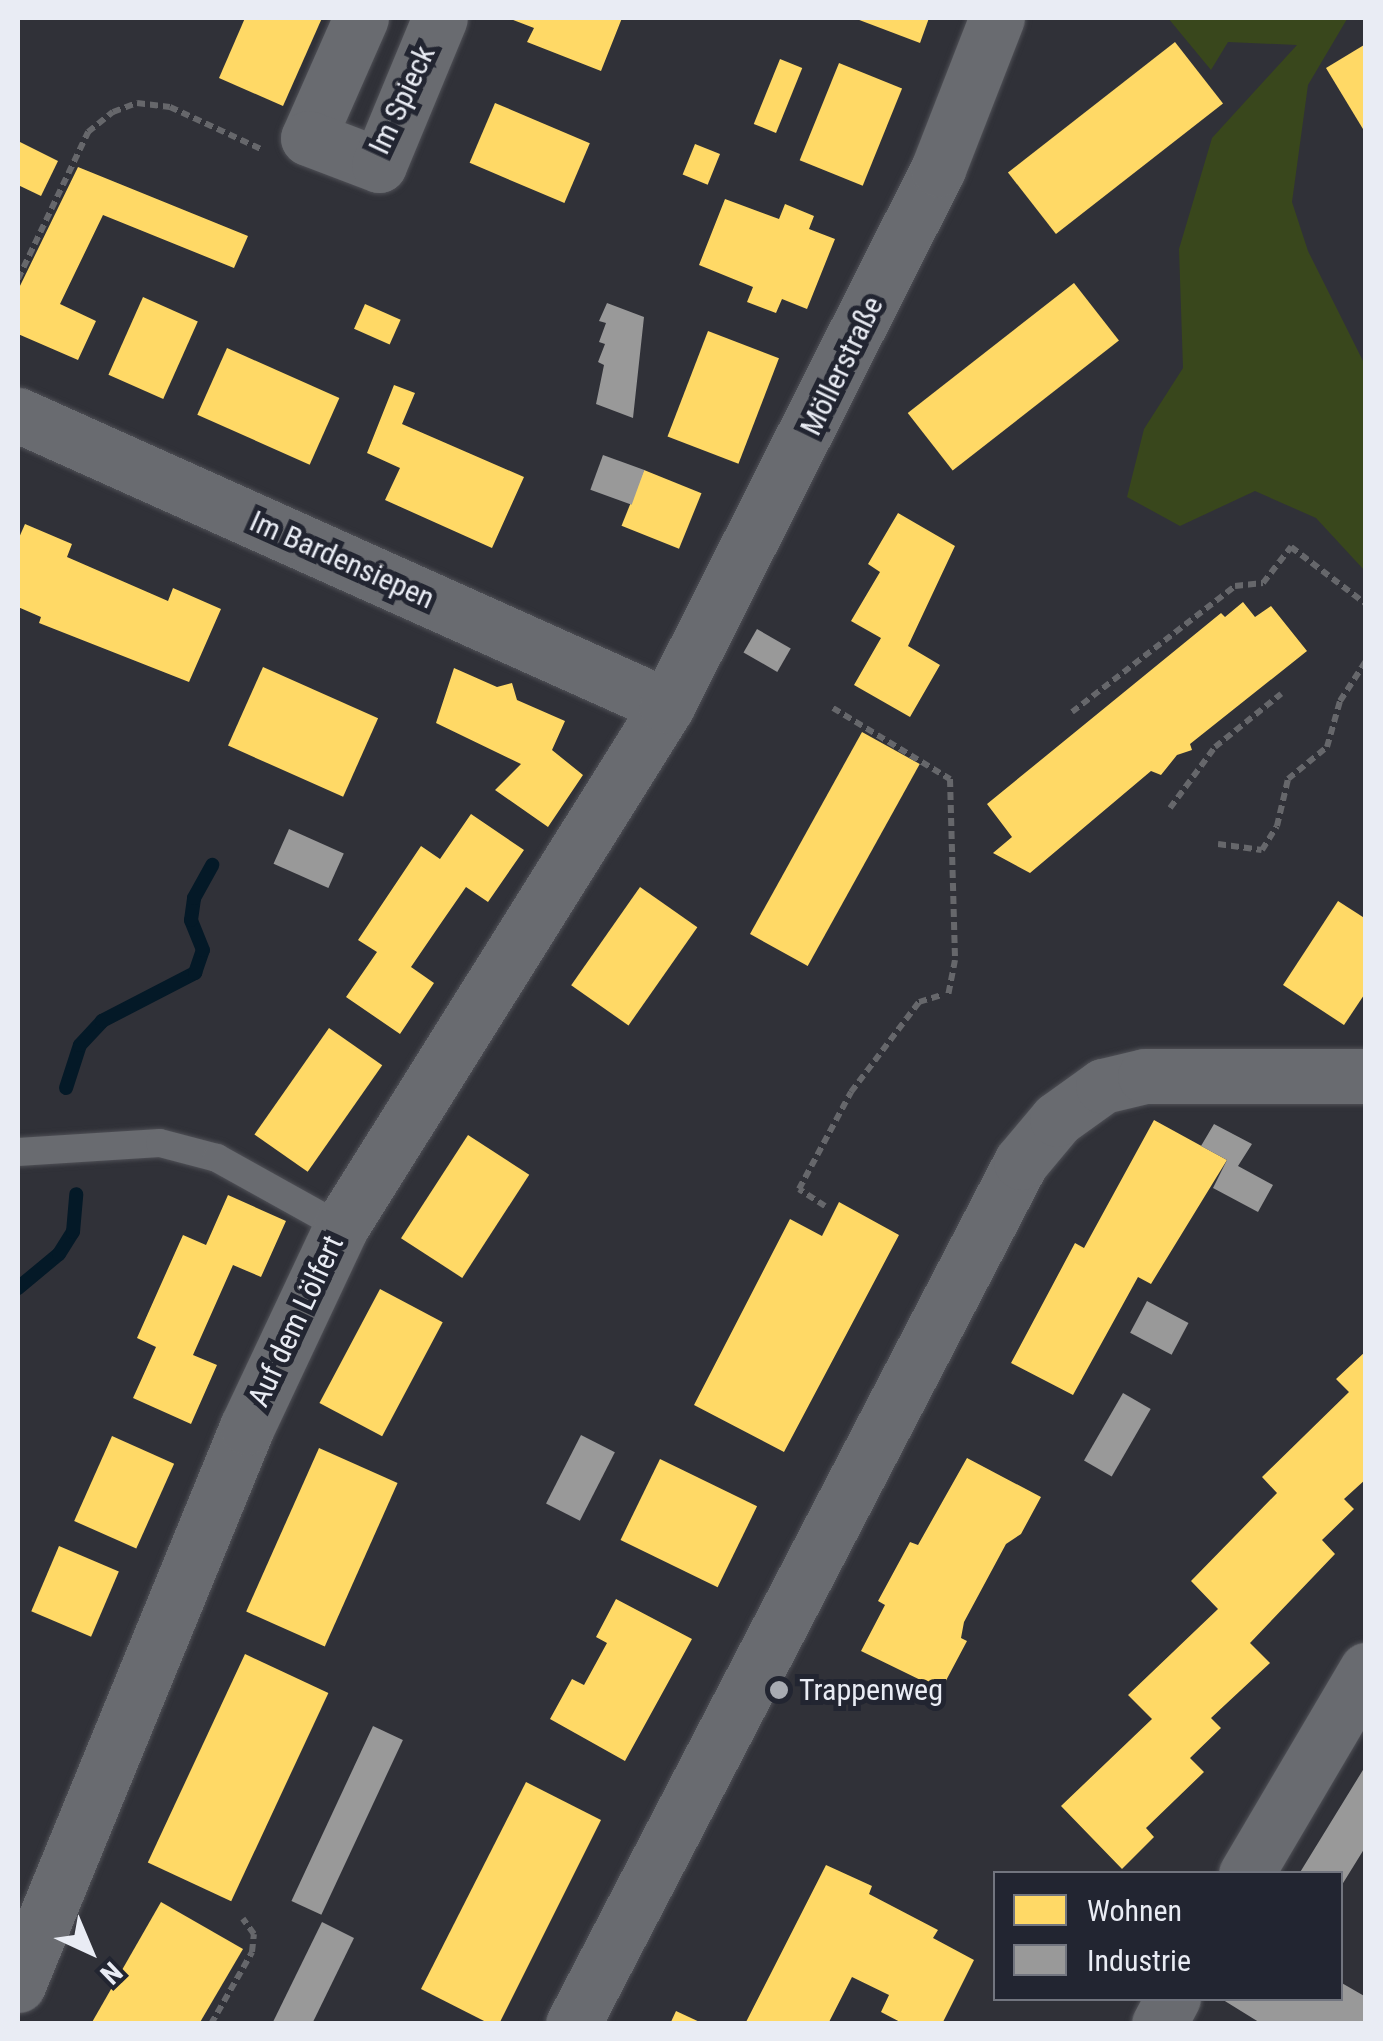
<!DOCTYPE html>
<html>
<head>
<meta charset="utf-8">
<style>
  body { margin:0 }
  #map { position:relative; width:1383px; height:2041px; overflow:hidden; background:#303138; font-family:"Roboto Condensed",sans-serif }
  div>[style] { position:absolute }
  [style*='--x'] { left:calc(var(--x)*1px); top:calc(var(--y)*1px); width:calc(var(--w)*1px); rotate:calc(var(--a)*1deg) }
  .green>* { inset:0; background:#39471c }
  .homes>* { inset:0; background:#ffd966; transform-origin:0 0 }
  .industry>* { inset:0; background:#999; transform-origin:0 0 }
  .stream>* { height:14px; margin:-7px; padding:0 7px; transform-origin:7px; border-radius:7px; background:#041927 }
  .path>* { height:6px; margin-top:-3px; transform-origin:0; background:repeating-linear-gradient(90deg,#66676b 0 8px,transparent 0 13px) }
  .roads { filter:drop-shadow(0 0 2px #4f5056) drop-shadow(0 0 2px #4f5056) }
  .lane>* { height:28px; margin:-14px; padding:0 14px; transform-origin:14px; border-radius:14px; background:#696b70 }
  .street>* { height:55px; margin:-27.5px; padding:0 27.5px; transform-origin:27.5px; border-radius:27.5px; background:#696b70 }
  .dots>* { width:28px; height:28px; translate:-50% -50%; box-sizing:border-box; border:5px solid #222531; border-radius:50% }
  span { translate:-50% -50%; white-space:nowrap; text-align:center; line-height:1.15; -webkit-text-stroke:10px #222531; paint-order:stroke }
  .street-label { font-size:30px; color:#e9ecf4 }
  .poi-label { font-size:30px; color:#e9ecf4 }
  .left { translate:0 -50%; text-align:left }
  .frame { position:absolute; inset:0; border:20px solid #e9ecf4; pointer-events:none }
  .legend { position:absolute; left:993px; top:1871px; width:350px; height:130px; box-sizing:border-box; background:#222531; border:2px solid #72757f; margin:0; padding:12px 18px; list-style:none; font-size:30px; color:#e9ecf4 }
  .legend li { display:flex; align-items:center; gap:20px; height:50px }
  .legend b { width:50px; border:2px solid #72757f }
  .north { position:absolute; left:40px; top:1901px; width:100px; height:100px; -webkit-text-stroke:8px #222531; paint-order:stroke; rotate:136deg; font-size:28px; font-weight:700; line-height:40px; text-align:center; color:#e9ecf4 }
  .north::after { content:''; display:block; margin:auto; width:35px; height:45px; background:#e9ecf4; clip-path:polygon(50% 0,100% 100%,50% 72%,0 100%) }
</style>
</head>
<body>
<div id="map">
  <div class="green">
    <div style="clip-path:polygon(1168px 18px,1347px 19px,1308px 85px,1292px 202px,1308px 251px,1365px 365px,1365px 571px,1316px 518px,1255px 491px,1180px 526px,1127px 497px,1144px 429px,1183px 368px,1179px 249px,1212px 138px,1297px 45px,1228px 42px,1211px 70px)"></div>
  </div>
  <div class="homes">
    <div style="clip-path:polygon(245px 18px,322px 18px,283px 106px,219px 78px)"></div>
    <div style="clip-path:polygon(508px 18px,622px 18px,601px 71px,527px 42px,534px 28px)"></div>
    <div style="clip-path:polygon(854px 18px,929px 18px,920px 43px)"></div>
    <div style="left:1175px;top:42px;width:78px;height:212px;rotate:52deg"></div>
    <div style="clip-path:polygon(1364px 45px,1366px 47px,1366px 134px,1326px 68px)"></div>
    <div style="left:780px;top:59px;width:24px;height:70px;rotate:22deg"></div>
    <div style="left:839px;top:63px;width:68px;height:105px;rotate:22deg"></div>
    <div style="left:495px;top:103px;width:103px;height:65px;rotate:23deg"></div>
    <div style="clip-path:polygon(18px 141px,58px 161px,41px 196px,18px 185px)"></div>
    <div style="left:695px;top:144px;width:27px;height:33px;rotate:22deg"></div>
    <div style="clip-path:polygon(78px 167px,248px 236px,234px 268px,103px 215px,60px 304px,96px 321px,78px 360px,18px 334px,18px 290px)"></div>
    <div style="clip-path:polygon(725px 199px,779px 219px,785px 204px,814px 216px,809px 229px,835px 239px,807px 309px,782px 299px,776px 313px,747px 302px,753px 287px,699px 265px)"></div>
    <div style="left:1074px;top:283px;width:73px;height:211px;rotate:52deg"></div>
    <div style="left:143px;top:297px;width:60px;height:85px;rotate:24deg"></div>
    <div style="left:365px;top:304px;width:39px;height:27px;rotate:24deg"></div>
    <div style="left:708px;top:331px;width:76px;height:113px;rotate:21deg"></div>
    <div style="left:227px;top:348px;width:123px;height:73px;rotate:24deg"></div>
    <div style="clip-path:polygon(394px 385px,415px 393px,402px 424px,524px 477px,492px 548px,385px 500px,400px 468px,367px 453px)"></div>
    <div style="left:644px;top:470px;width:62px;height:60px;rotate:22deg"></div>
    <div style="clip-path:polygon(898px 513px,955px 546px,908px 646px,940px 665px,910px 717px,854px 685px,881px 638px,851px 621px,880px 572px,868px 564px)"></div>
    <div style="clip-path:polygon(25px 524px,72px 544px,67px 557px,168px 601px,173px 588px,221px 609px,189px 682px,39px 623px,41px 617px,18px 607px,18px 540px)"></div>
    <div style="clip-path:polygon(1243px 602px,1255px 617px,1271px 606px,1307px 651px,1190px 744px,1192px 750px,1177px 755px,1161px 775px,1151px 771px,1030px 873px,993px 853px,1012px 837px,987px 804px,1221px 613px,1225px 617px)"></div>
    <div style="left:263px;top:667px;width:126px;height:86px;rotate:24deg"></div>
    <div style="clip-path:polygon(454px 668px,497px 687px,512px 683px,517px 700px,565px 721px,552px 750px,583px 775px,548px 827px,495px 790px,521px 764px,436px 723px)"></div>
    <div style="left:862px;top:732px;width:66px;height:231px;rotate:29deg"></div>
    <div style="clip-path:polygon(471px 814px,524px 850px,488px 902px,466px 887px,439px 926px,411px 967px,434px 983px,400px 1034px,346px 997px,377px 952px,358px 940px,421px 846px,440px 859px)"></div>
    <div style="left:640px;top:887px;width:70px;height:120px;rotate:35deg"></div>
    <div style="clip-path:polygon(1338px 901px,1366px 919px,1366px 992px,1344px 1025px,1283px 985px)"></div>
    <div style="left:329px;top:1028px;width:65px;height:130px;rotate:35deg"></div>
    <div style="clip-path:polygon(1154px 1120px,1227px 1160px,1151px 1284px,1138px 1277px,1073px 1395px,1011px 1363px,1075px 1243px,1084px 1248px)"></div>
    <div style="left:468px;top:1135px;width:73px;height:123px;rotate:33deg"></div>
    <div style="clip-path:polygon(228px 1195px,286px 1221px,261px 1277px,233px 1265px,193px 1355px,217px 1365px,191px 1424px,133px 1398px,156px 1347px,137px 1338px,183px 1235px,206px 1245px)"></div>
    <div style="clip-path:polygon(839px 1202px,899px 1235px,784px 1452px,694px 1405px,790px 1219px,822px 1236px)"></div>
    <div style="left:380px;top:1289px;width:71px;height:129px;rotate:28deg"></div>
    <div style="clip-path:polygon(1366px 1351px,1366px 1479px,1344px 1499px,1354px 1509px,1322px 1540px,1335px 1554px,1250px 1643px,1270px 1663px,1211px 1718px,1221px 1728px,1190px 1758px,1204px 1772px,1146px 1828px,1154px 1837px,1122px 1869px,1061px 1806px,1152px 1719px,1128px 1695px,1218px 1609px,1191px 1581px,1277px 1493px,1262px 1477px,1349px 1392px,1336px 1379px)"></div>
    <div style="left:112px;top:1436px;width:68px;height:93px;rotate:24deg"></div>
    <div style="left:319px;top:1448px;width:86px;height:179px;rotate:24deg"></div>
    <div style="clip-path:polygon(967px 1458px,1041px 1497px,1021px 1534px,1006px 1544px,964px 1622px,961px 1638px,967px 1641px,941px 1690px,861px 1651px,885px 1605px,878px 1601px,910px 1542px,918px 1545px)"></div>
    <div style="left:660px;top:1459px;width:108px;height:90px;rotate:26deg"></div>
    <div style="left:59px;top:1546px;width:65px;height:71px;rotate:23deg"></div>
    <div style="clip-path:polygon(616px 1599px,692px 1639px,625px 1761px,550px 1719px,572px 1679px,584px 1685px,607px 1643px,596px 1637px)"></div>
    <div style="left:245px;top:1654px;width:92px;height:230px;rotate:25deg"></div>
    <div style="clip-path:polygon(526px 1782px,601px 1820px,499px 2024px,490px 2024px,421px 1989px)"></div>
    <div style="clip-path:polygon(826px 1865px,872px 1886px,869px 1894px,938px 1930px,933px 1938px,974px 1960px,942px 2024px,904px 2024px,881px 2012px,889px 1995px,852px 1977px,828px 2024px,745px 2024px)"></div>
    <div style="clip-path:polygon(161px 1902px,243px 1949px,199px 2024px,91px 2024px)"></div>
    <div style="clip-path:polygon(676px 2011px,704px 2024px,670px 2024px)"></div>
  </div>
  <div class="industry">
    <div style="clip-path:polygon(607px 303px,644px 317px,633px 418px,596px 404px,604px 365px,598px 362px,605px 344px,599px 342px,606px 323px,599px 321px)"></div>
    <div style="left:603px;top:455px;width:44px;height:37px;rotate:20deg"></div>
    <div style="left:757px;top:629px;width:39px;height:27px;rotate:30deg"></div>
    <div style="left:289px;top:829px;width:60px;height:38px;rotate:24deg"></div>
    <div style="clip-path:polygon(1214px 1124px,1252px 1144px,1238px 1166px,1273px 1185px,1258px 1212px,1213px 1188px,1227px 1160px,1201px 1146px)"></div>
    <div style="left:1147px;top:1301px;width:47px;height:36px;rotate:28deg"></div>
    <div style="left:1123px;top:1393px;width:32px;height:78px;rotate:30deg"></div>
    <div style="left:581px;top:1435px;width:38px;height:77px;rotate:27deg"></div>
    <div style="left:373px;top:1726px;width:33px;height:193px;rotate:25deg"></div>
    <div style="clip-path:polygon(1366px 1765px,1366px 1846px,1340px 1888px,1340px 1874px,1299px 1874px)"></div>
    <div style="clip-path:polygon(322px 1922px,354px 1938px,312px 2024px,272px 2024px)"></div>
    <div style="clip-path:polygon(1340px 1982px,1366px 1997px,1366px 2024px,1262px 2024px,1220px 1998px,1340px 1998px)"></div>
  </div>
  <div class="stream">
    <div style="--x:66;--y:1088;--w:45;--a:-72"></div>
    <div style="--x:80;--y:1045;--w:33;--a:-47"></div>
    <div style="--x:102;--y:1021;--w:105;--a:-27.3"></div>
    <div style="--x:195;--y:973;--w:24;--a:-71"></div>
    <div style="--x:203;--y:950;--w:32;--a:-112"></div>
    <div style="--x:191;--y:920;--w:22;--a:-82"></div>
    <div style="--x:194;--y:898;--w:38;--a:-61"></div>
    <div style="--x:18;--y:1288;--w:53;--a:-39.7"></div>
    <div style="--x:59;--y:1254;--w:26;--a:-58"></div>
    <div style="--x:73;--y:1232;--w:38;--a:-85"></div>
  </div>
  <div class="path">
    <div style="--x:18;--y:279;--w:163;--a:-64.5"></div>
    <div style="--x:88;--y:132;--w:32;--a:-39"></div>
    <div style="--x:113;--y:112;--w:26;--a:-21"></div>
    <div style="--x:137;--y:103;--w:33;--a:7"></div>
    <div style="--x:170;--y:107;--w:100;--a:24.8"></div>
    <div style="--x:833;--y:708;--w:137;--a:31.3"></div>
    <div style="--x:950;--y:779;--w:181;--a:88.4"></div>
    <div style="--x:955;--y:960;--w:38;--a:101"></div>
    <div style="--x:1072;--y:712;--w:206;--a:-37.7"></div>
    <div style="--x:1235;--y:586;--w:28;--a:-6"></div>
    <div style="--x:1263;--y:583;--w:46;--a:-52.1"></div>
    <div style="--x:1291;--y:547;--w:94;--a:37.2"></div>
    <div style="--x:1170;--y:808;--w:76;--a:-53.6"></div>
    <div style="--x:1215;--y:747;--w:85;--a:-38.8"></div>
    <div style="--x:1218;--y:844;--w:44;--a:7.8"></div>
    <div style="--x:1262;--y:850;--w:28;--a:-58"></div>
    <div style="--x:1277;--y:826;--w:48;--a:-76.8"></div>
    <div style="--x:1288;--y:779;--w:50;--a:-39.4"></div>
    <div style="--x:1327;--y:747;--w:48;--a:-74.2"></div>
    <div style="--x:1340;--y:701;--w:48;--a:-57"></div>
    <div style="--x:825;--y:1206;--w:31;--a:-147"></div>
    <div style="--x:799;--y:1189;--w:110;--a:-61.8"></div>
    <div style="--x:851;--y:1092;--w:113;--a:-52.9"></div>
    <div style="--x:919;--y:1002;--w:24;--a:-17"></div>
    <div style="--x:211;--y:2024;--w:83;--a:-60.3"></div>
    <div style="--x:252;--y:1952;--w:18;--a:-84"></div>
    <div style="--x:254;--y:1934;--w:19;--a:-126"></div>
  </div>
  <div class="roads">
    <div class="lane">
      <div style="--x:18;--y:1152;--w:142;--a:-3.6"></div>
      <div style="--x:160;--y:1143;--w:59;--a:14.7"></div>
      <div style="--x:217;--y:1158;--w:142;--a:29.1"></div>
    </div>
    <div class="street">
      <div style="--x:361;--y:18;--w:131;--a:113.8"></div>
      <div style="--x:308;--y:138;--w:76;--a:20.8"></div>
      <div style="--x:379;--y:165;--w:159;--a:-67.5"></div>
      <div style="--x:18;--y:415;--w:711;--a:24.15"></div>
      <div style="--x:1246;--y:1874;--w:237;--a:-59.5"></div>
      <div style="--x:18;--y:1985;--w:603;--a:-67.69"></div>
      <div style="--x:247;--y:1427;--w:221;--a:-64.8"></div>
      <div style="--x:341;--y:1227;--w:615;--a:-57.96"></div>
      <div style="--x:667;--y:706;--w:602;--a:-63.22"></div>
      <div style="--x:938;--y:169;--w:162;--a:-68.7"></div>
      <div style="--x:573;--y:2024;--w:971;--a:-62.54"></div>
      <div style="--x:1021;--y:1162;--w:56;--a:-50.1"></div>
      <div style="--x:1057;--y:1119;--w:57;--a:-35.7"></div>
      <div style="--x:1103;--y:1086;--w:43;--a:-13.4"></div>
      <div style="--x:1145;--y:1076;--w:221;--a:0"></div>
      <div style="--x:1159;--y:2024;--w:30;--a:-62"></div>
    </div>
  </div>
  <div class="dots">
    <div style="left:779px;top:1690px;background:#a8abb2"></div>
  </div>
  <div class="street-label">
    <span style="left:402px;top:100px;rotate:-65deg">Im Spieck</span>
    <span style="left:842px;top:366px;rotate:-64deg">Möllerstraße</span>
    <span style="left:342px;top:560px;rotate:24deg">Im Bardensiepen</span>
    <span style="left:296px;top:1321px;rotate:-65deg">Auf dem Lölfert</span>
  </div>
  <div class="poi-label">
    <span class="left" style="left:799px;top:1690px">Trappenweg</span>
  </div>
  <div class="frame"></div>
  <ul class="legend">
  <li><b style="height:28px;background:#ffd966"></b>Wohnen</li>
  <li><b style="height:28px;background:#999"></b>Industrie</li>
  </ul>
  <div class="north">N</div>
</div>
</body>
</html>
